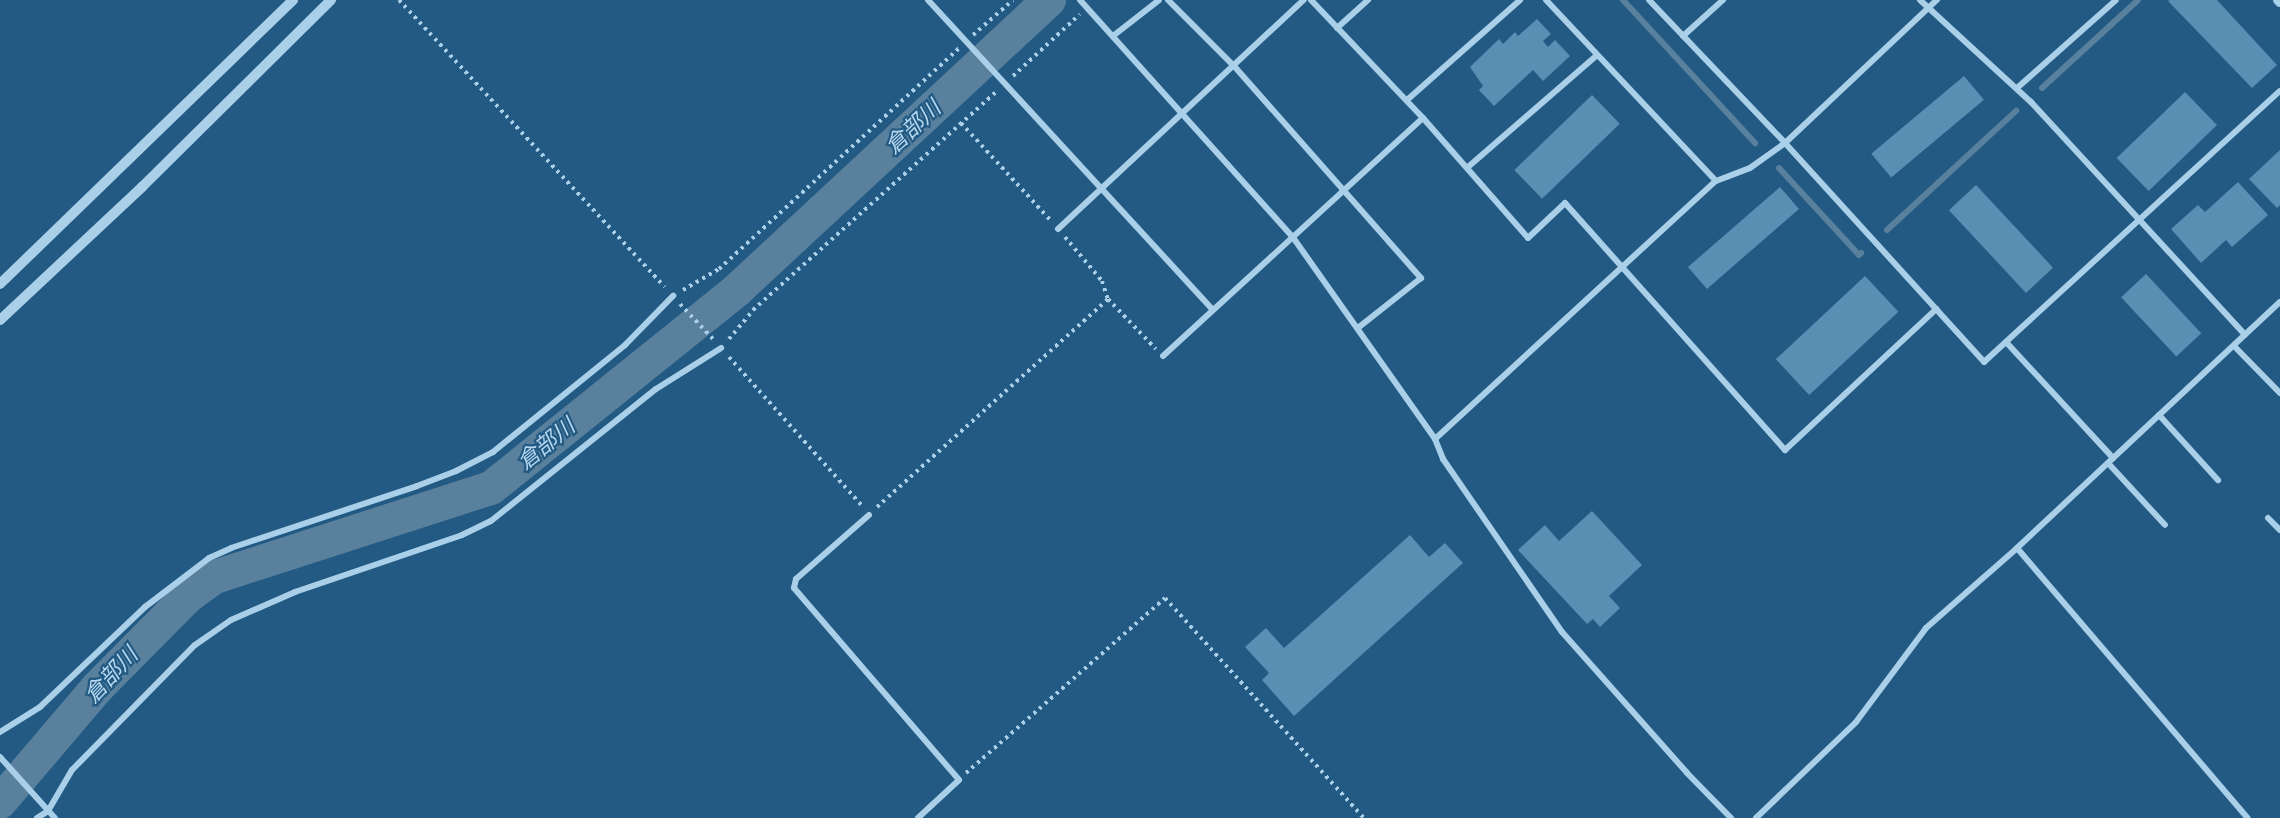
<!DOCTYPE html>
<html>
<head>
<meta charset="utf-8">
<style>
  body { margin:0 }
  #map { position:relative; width:2280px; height:818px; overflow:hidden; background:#225a83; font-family:"Space Grotesk","Noto Sans JP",sans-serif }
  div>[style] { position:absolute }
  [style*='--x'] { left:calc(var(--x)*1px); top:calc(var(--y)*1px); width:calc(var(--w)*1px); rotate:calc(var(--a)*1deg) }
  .stream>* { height:6px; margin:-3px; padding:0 3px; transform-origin:3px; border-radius:3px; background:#59809d }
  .river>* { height:34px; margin:-17px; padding:0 17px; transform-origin:17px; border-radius:17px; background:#59809d }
  .building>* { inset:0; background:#5b8eb3; transform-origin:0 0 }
  .path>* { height:4px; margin-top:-2px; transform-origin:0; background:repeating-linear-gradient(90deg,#aacfe8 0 3px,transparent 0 7.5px) }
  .minor>* { height:6px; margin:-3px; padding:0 3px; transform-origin:3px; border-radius:3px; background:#aacfe8 }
  .tertiary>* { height:10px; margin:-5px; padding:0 5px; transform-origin:5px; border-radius:5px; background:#aacfe8 }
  span { translate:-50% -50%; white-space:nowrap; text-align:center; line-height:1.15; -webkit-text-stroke:4.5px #225a83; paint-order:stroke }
  .water-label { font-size:22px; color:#b6d8f0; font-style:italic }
</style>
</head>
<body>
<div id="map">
  <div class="stream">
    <div style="--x:1623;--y:0;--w:195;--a:47.3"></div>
    <div style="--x:2042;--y:88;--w:130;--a:-42.5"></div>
    <div style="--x:1779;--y:168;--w:118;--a:47.4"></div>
    <div style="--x:1859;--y:255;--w:3;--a:-45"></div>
    <div style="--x:1887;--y:230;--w:176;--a:-42.7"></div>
  </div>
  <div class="river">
    <div style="--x:0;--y:802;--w:150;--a:-49.6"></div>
    <div style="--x:97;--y:688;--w:128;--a:-45.3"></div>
    <div style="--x:187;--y:597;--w:34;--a:-36"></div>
    <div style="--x:215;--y:577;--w:290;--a:-17.9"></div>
    <div style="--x:491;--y:488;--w:316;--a:-38.8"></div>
    <div style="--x:737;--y:290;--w:426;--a:-42.9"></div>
  </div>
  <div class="building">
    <div style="clip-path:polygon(2170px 0,2217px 0,2277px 65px,2252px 88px,2168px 1px)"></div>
    <div style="clip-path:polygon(1537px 19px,1551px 34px,1543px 41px,1548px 47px,1555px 40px,1570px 56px,1543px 81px,1533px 70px,1494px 106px,1479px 90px,1483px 86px,1470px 67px,1499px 39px,1503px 44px,1515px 32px,1518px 36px)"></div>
    <div style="left:1964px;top:76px;width:31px;height:121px;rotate:50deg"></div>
    <div style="left:2185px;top:92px;width:46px;height:95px;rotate:46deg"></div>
    <div style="left:1592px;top:95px;width:40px;height:108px;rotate:46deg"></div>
    <div style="clip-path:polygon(2280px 150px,2280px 205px,2277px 208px,2249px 179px)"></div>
    <div style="clip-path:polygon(2238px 182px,2268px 215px,2232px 247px,2226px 240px,2201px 263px,2171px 229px,2198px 205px,2205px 212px)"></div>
    <div style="left:1976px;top:185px;width:113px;height:37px;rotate:47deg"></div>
    <div style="left:1780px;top:187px;width:29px;height:122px;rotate:49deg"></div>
    <div style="left:2146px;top:274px;width:81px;height:34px;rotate:47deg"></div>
    <div style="left:1865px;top:276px;width:49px;height:122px;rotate:47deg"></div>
    <div style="clip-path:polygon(1592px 511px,1642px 565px,1609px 596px,1620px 608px,1600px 627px,1593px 619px,1587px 624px,1518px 550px,1545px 525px,1559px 541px)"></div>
    <div style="clip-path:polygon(1410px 535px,1429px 557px,1445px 543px,1463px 563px,1294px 716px,1262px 680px,1269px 673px,1245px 647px,1266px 628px,1284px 648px)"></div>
  </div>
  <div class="path">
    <div style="--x:399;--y:0;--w:391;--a:47.2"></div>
    <div style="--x:973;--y:35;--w:53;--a:-41.2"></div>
    <div style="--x:1013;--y:76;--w:91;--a:-42.8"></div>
    <div style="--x:961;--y:123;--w:134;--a:47.4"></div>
    <div style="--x:1065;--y:237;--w:57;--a:49.9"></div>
    <div style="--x:1102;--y:281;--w:19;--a:72"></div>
    <div style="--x:683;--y:290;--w:42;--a:-30.3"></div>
    <div style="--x:719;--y:269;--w:326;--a:-42.6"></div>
    <div style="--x:680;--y:304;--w:50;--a:46.6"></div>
    <div style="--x:729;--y:339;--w:38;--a:-50"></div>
    <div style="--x:753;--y:310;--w:326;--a:-41.9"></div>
    <div style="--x:729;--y:357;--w:200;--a:48.2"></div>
    <div style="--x:877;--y:507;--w:311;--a:-42"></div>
    <div style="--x:1108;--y:299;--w:69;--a:46.2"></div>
    <div style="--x:966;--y:773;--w:265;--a:-41.3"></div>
    <div style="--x:1165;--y:598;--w:297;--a:47.9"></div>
  </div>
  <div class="minor">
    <div style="--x:928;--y:0;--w:420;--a:47.4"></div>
    <div style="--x:1080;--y:0;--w:317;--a:48.1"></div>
    <div style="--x:1292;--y:236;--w:248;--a:54.8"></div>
    <div style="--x:1435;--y:439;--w:22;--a:68"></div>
    <div style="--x:1443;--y:459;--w:210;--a:55.5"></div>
    <div style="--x:1562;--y:632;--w:188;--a:48.4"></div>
    <div style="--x:1687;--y:773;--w:63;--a:45.6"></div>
    <div style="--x:1168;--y:0;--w:93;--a:45"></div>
    <div style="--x:1234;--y:66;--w:283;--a:48.6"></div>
    <div style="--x:1421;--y:278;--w:80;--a:141.6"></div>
    <div style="--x:1311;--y:0;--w:163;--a:46.5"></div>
    <div style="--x:1423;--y:118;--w:159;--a:48.8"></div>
    <div style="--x:1528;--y:238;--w:51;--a:-43.4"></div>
    <div style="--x:1565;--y:203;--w:331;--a:48.3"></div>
    <div style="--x:1785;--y:450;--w:207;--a:-43"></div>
    <div style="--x:1546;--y:0;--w:248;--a:46.8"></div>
    <div style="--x:1716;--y:181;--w:36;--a:-21"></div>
    <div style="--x:1750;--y:168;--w:43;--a:-35.5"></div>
    <div style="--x:1785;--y:143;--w:209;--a:-43.3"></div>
    <div style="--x:1649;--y:0;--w:197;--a:46.4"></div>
    <div style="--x:1785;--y:143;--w:296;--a:47.7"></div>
    <div style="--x:1984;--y:362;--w:401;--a:-42.5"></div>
    <div style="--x:1920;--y:0;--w:151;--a:42.6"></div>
    <div style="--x:2031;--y:102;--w:316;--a:47.4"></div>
    <div style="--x:1337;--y:28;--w:42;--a:-42.1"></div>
    <div style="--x:1113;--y:36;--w:58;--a:-38"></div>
    <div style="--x:1683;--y:36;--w:54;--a:-42"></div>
    <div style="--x:2017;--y:88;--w:132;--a:-41.6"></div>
    <div style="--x:1407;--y:100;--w:151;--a:-41.5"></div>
    <div style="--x:1468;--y:167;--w:169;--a:-40.9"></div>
    <div style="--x:1058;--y:229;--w:336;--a:-43"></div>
    <div style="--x:2006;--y:342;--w:158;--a:47.3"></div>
    <div style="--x:2234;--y:346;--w:66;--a:45.6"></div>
    <div style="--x:1163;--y:356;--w:352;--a:-42.5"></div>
    <div style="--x:2159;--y:415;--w:88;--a:47.8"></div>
    <div style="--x:1435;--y:439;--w:381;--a:-42.6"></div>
    <div style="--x:2108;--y:463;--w:84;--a:47.4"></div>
    <div style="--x:869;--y:515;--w:97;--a:138.8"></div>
    <div style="--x:796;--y:579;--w:9;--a:103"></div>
    <div style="--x:794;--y:588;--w:253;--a:49.3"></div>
    <div style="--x:959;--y:780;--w:56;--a:137.2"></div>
    <div style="--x:2268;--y:518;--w:17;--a:45"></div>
    <div style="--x:2017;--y:548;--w:355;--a:49.5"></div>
    <div style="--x:0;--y:732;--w:47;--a:-32"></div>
    <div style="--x:40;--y:707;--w:145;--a:-43.6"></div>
    <div style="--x:145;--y:607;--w:81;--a:-37.4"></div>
    <div style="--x:209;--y:558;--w:24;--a:-24"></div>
    <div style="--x:231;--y:548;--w:196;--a:-18.4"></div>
    <div style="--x:417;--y:486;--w:42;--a:-21"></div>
    <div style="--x:456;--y:471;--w:42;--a:-27.2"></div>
    <div style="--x:493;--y:452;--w:170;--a:-39"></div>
    <div style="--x:625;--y:345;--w:69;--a:-45.6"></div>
    <div style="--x:0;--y:757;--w:82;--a:48"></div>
    <div style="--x:37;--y:818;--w:13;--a:-32"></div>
    <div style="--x:48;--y:811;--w:48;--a:-59.7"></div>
    <div style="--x:72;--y:770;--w:175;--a:-45.5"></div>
    <div style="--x:195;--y:645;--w:44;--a:-34.8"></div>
    <div style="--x:231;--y:620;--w:70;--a:-23.6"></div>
    <div style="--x:295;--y:592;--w:176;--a:-18.8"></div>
    <div style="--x:462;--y:535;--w:32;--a:-26"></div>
    <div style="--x:491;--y:521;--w:211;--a:-38.7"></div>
    <div style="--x:656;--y:389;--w:77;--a:-32.2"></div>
    <div style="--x:1756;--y:818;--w:139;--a:-43.8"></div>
    <div style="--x:1856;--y:722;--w:117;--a:-53.3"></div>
    <div style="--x:1926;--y:628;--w:121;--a:-41.3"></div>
    <div style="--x:2017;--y:548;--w:360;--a:-43.1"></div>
  </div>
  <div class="tertiary">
    <div style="--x:2278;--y:0;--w:3;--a:45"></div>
    <div style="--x:0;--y:284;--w:408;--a:-44.1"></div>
    <div style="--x:0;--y:320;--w:195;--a:-43.1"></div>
    <div style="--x:142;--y:187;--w:266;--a:-44.7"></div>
  </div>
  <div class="water-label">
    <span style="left:913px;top:127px;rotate:-43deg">倉部川</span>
    <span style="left:546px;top:444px;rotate:-39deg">倉部川</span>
    <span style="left:111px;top:675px;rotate:-47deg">倉部川</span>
  </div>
</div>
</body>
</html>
